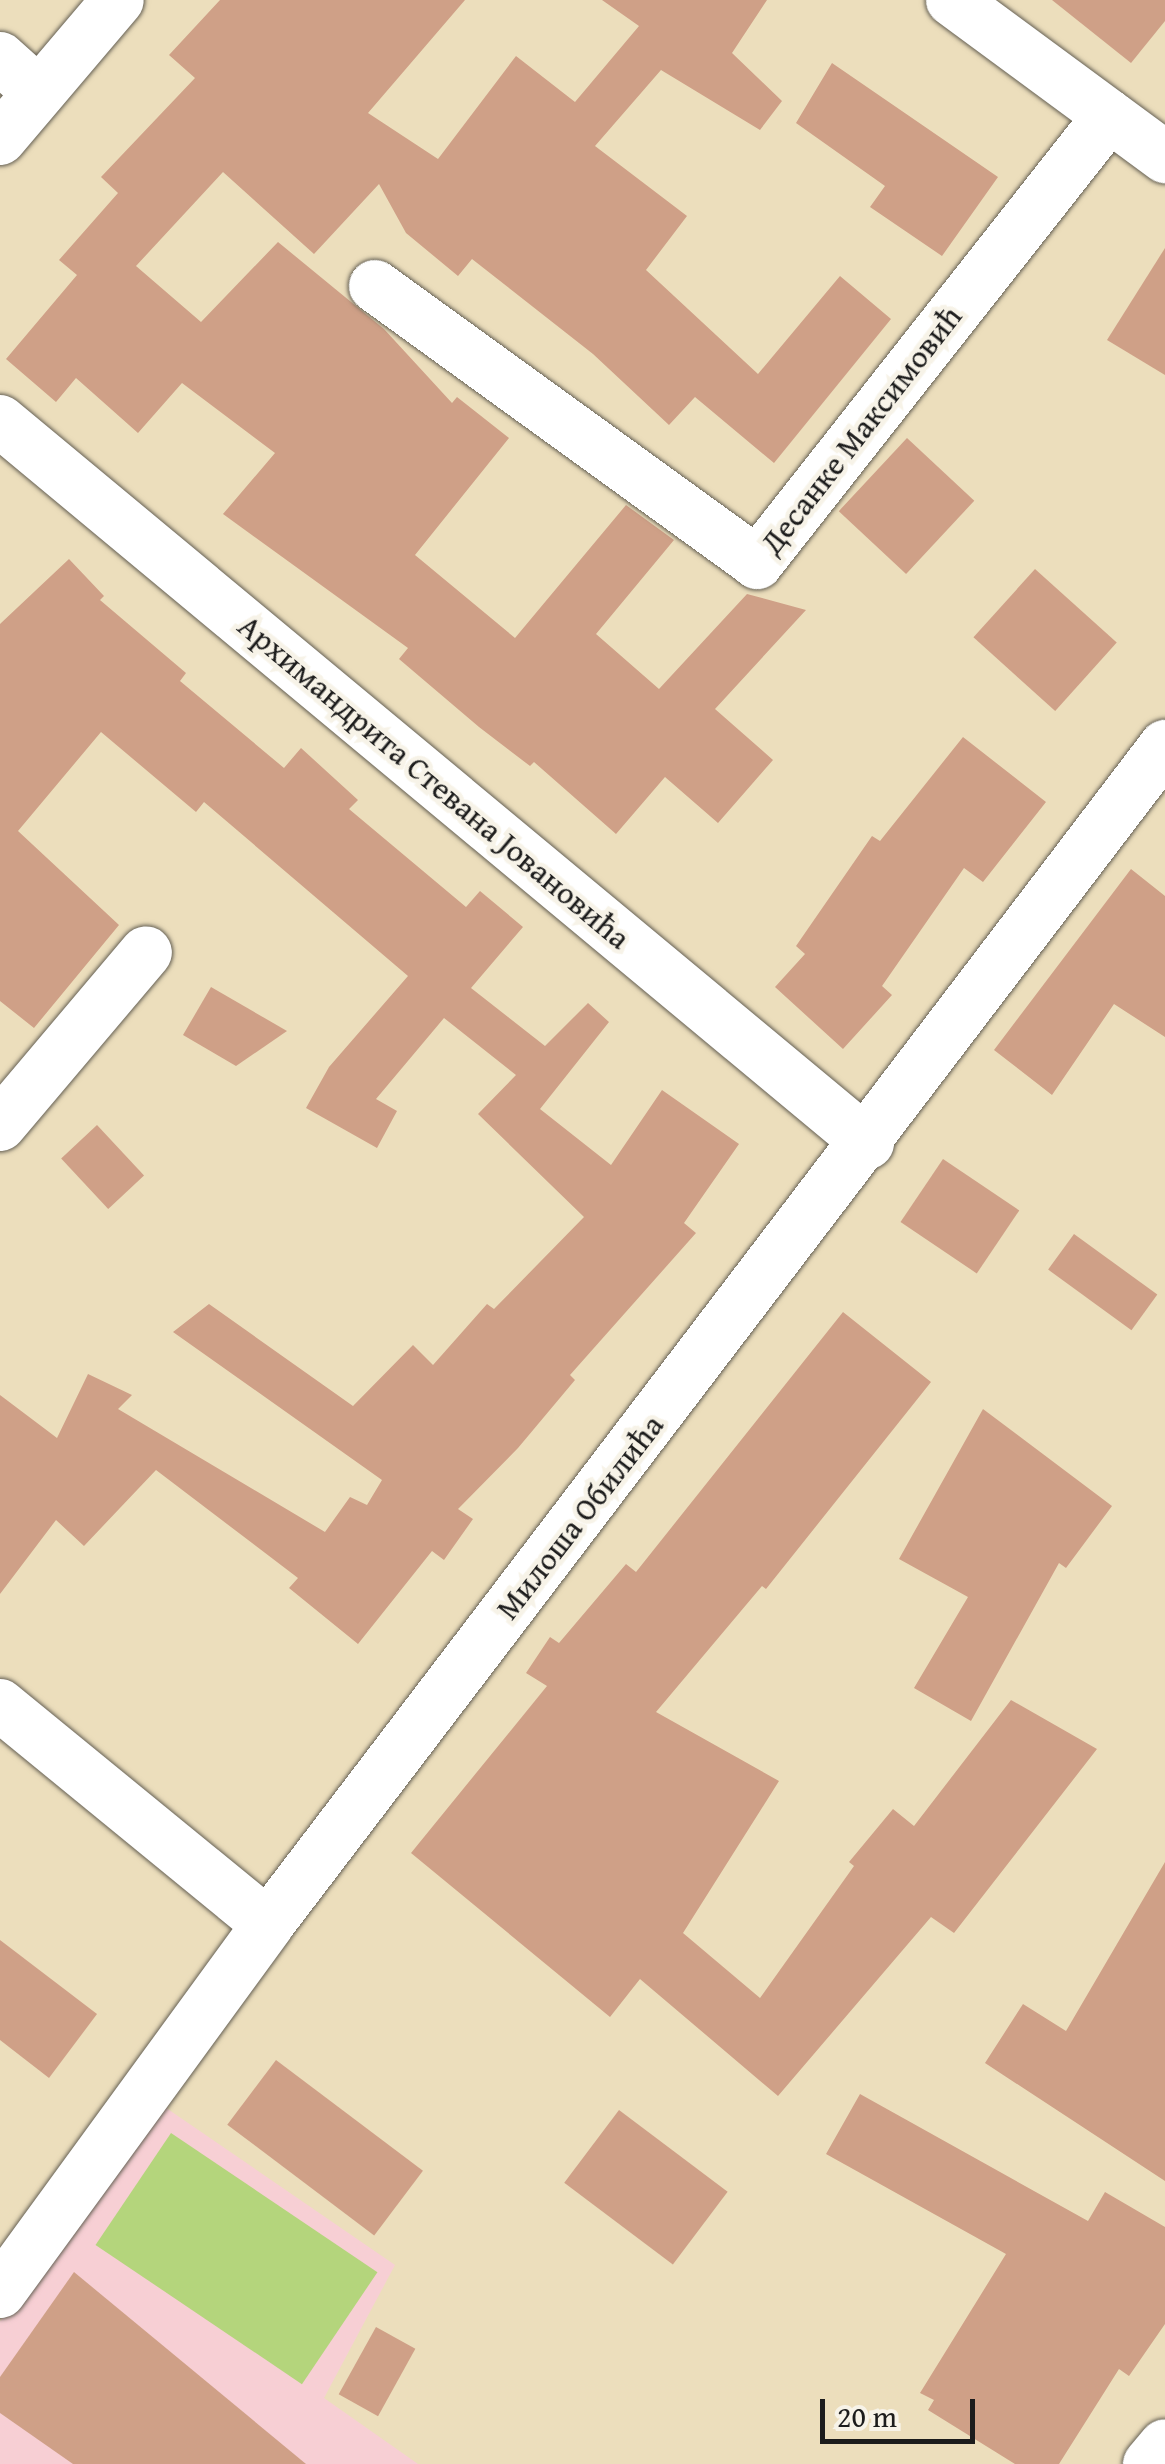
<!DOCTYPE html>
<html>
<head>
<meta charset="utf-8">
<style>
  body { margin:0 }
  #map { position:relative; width:1165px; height:2464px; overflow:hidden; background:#ecdebc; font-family:"Gentium Book Plus",serif }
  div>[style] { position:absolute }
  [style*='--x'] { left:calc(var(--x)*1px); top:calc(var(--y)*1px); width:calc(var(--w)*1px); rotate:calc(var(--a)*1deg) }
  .built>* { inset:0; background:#f7cfd4 }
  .green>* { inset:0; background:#b4d57c; transform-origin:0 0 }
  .building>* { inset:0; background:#cfa087; transform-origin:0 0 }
  .roads { filter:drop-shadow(0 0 2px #656054) drop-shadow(0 0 2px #656054) }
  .street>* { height:52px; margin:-26px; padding:0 26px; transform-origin:26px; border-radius:26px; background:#fff }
  .secondary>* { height:55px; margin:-27.5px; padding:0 27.5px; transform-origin:27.5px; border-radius:27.5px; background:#fff }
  span { translate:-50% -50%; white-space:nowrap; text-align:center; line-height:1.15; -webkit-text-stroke:9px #f7f3e8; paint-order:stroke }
  .street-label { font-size:32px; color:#1c1c1c }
  .scale { position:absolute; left:820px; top:2399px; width:155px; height:45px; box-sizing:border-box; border:5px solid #1c1c1c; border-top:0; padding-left:12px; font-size:30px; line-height:35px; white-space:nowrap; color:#1c1c1c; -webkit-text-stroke:8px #f7f3e8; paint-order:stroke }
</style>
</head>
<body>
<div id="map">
  <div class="built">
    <div style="clip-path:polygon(156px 2101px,395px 2265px,324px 2398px,418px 2464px,0 2464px,0 2321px)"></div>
  </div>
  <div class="green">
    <div style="left:171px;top:2133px;width:249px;height:135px;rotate:34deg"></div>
  </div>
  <div class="building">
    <div style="clip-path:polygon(220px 0,465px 0,368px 113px,438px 159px,516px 56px,575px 102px,639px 26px,602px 0,767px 0,732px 53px,782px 101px,760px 130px,661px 70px,595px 146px,687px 216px,646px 270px,758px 374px,840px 276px,891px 319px,774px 463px,695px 397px,669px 425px,593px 354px,472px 259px,458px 276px,406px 233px,379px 184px,314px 254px,223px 172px,136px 266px,201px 322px,278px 242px,384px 329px,452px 403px,457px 397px,509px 438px,415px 555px,515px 638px,626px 505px,674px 540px,596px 634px,659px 689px,747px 594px,806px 610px,715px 709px,773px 760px,718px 823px,665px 777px,616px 834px,534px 762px,530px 766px,479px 727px,399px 659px,408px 648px,223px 514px,275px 453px,182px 383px,138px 433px,76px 378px,56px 402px,6px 359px,77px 275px,59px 260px,118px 193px,101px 177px,195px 78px,169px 55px)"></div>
    <div style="clip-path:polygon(1052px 0,1165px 0,1165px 21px,1131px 63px)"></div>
    <div style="clip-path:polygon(832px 63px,998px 177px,942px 256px,870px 207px,885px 186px,796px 123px)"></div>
    <div style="clip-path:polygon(1165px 248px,1165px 375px,1107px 340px)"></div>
    <div style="left:907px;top:438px;width:92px;height:100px;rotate:43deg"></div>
    <div style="clip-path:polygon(69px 559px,104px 596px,100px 600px,186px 673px,180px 681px,284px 768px,301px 748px,358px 800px,349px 809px,466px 907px,480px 891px,523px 927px,471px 988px,545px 1046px,588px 1003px,609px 1022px,540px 1109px,611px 1165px,662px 1090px,739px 1144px,684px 1223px,696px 1233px,570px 1375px,575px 1380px,518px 1448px,458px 1509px,473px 1519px,444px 1560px,432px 1551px,358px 1644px,289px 1588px,298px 1578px,156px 1470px,84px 1546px,56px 1520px,0 1594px,0 1395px,57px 1438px,88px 1374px,132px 1395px,118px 1409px,325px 1532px,350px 1497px,367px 1505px,382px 1480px,173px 1332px,209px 1304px,353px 1406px,413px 1345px,433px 1365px,487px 1304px,494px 1309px,584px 1217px,478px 1114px,516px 1075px,444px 1018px,376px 1099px,397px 1111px,377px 1148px,306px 1108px,329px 1067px,408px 976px,204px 802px,196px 812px,101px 732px,18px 831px,119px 925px,34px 1028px,0 1001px,0 624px)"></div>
    <div style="left:1035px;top:569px;width:110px;height:92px;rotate:42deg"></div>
    <div style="clip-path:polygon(963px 737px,1046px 802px,983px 882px,964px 868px,882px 986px,892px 995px,843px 1049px,775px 987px,805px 954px,796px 946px,872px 836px,880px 841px)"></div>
    <div style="clip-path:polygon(1131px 869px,1165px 896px,1165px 1037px,1114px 1004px,1052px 1095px,994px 1050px)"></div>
    <div style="clip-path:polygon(211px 987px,287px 1031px,236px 1066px,183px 1035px)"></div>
    <div style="left:97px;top:1125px;width:69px;height:49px;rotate:47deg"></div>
    <div style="left:943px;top:1159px;width:92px;height:76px;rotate:34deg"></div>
    <div style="left:1074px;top:1234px;width:103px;height:44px;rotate:36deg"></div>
    <div style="clip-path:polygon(843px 1312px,931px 1382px,766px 1589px,762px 1586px,656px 1712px,779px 1781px,683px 1933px,760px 1998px,854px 1866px,849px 1862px,893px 1809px,914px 1826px,1011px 1700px,1097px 1749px,954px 1933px,931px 1917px,778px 2096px,640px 1979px,610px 2017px,411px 1853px,547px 1686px,526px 1673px,550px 1637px,559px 1643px,626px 1564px,636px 1572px)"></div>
    <div style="clip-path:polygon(983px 1409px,1112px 1506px,1066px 1568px,1059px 1563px,971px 1721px,914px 1688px,968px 1597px,899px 1559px)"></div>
    <div style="clip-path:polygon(1165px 1862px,1165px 2181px,985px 2063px,1023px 2004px,1066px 2031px)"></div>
    <div style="clip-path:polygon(0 1940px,97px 2014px,49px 2078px,0 2040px)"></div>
    <div style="left:276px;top:2060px;width:184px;height:81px;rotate:37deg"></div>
    <div style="clip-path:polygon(860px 2094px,1088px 2221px,1105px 2192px,1165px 2227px,1165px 2324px,1129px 2376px,1119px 2369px,1059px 2464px,1015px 2464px,928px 2410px,934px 2400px,920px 2393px,1006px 2254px,826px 2154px)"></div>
    <div style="left:619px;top:2110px;width:136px;height:91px;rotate:37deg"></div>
    <div style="clip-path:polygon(74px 2272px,306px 2464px,73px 2464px,0 2413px,0 2377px)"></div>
    <div style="left:376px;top:2327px;width:45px;height:77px;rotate:29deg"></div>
  </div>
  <div class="roads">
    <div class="street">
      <div style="--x:952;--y:0;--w:265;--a:36.4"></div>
      <div style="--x:0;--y:58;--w:52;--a:41.9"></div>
      <div style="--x:0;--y:139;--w:182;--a:-49.7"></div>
      <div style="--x:375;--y:286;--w:472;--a:35.9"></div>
      <div style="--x:757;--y:563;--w:569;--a:-51.78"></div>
      <div style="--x:0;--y:421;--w:1129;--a:39.75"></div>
      <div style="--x:0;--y:1125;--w:226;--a:-49.8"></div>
      <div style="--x:0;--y:1705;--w:346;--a:39.3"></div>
      <div style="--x:0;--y:2292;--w:455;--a:-53.9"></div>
      <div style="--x:268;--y:1924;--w:1481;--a:-52.71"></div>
    </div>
    <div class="secondary">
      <div style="--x:1150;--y:2464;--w:23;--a:-50"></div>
    </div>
  </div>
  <div class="street-label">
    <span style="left:861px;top:430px;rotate:-52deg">Десанке Максимовић</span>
    <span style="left:434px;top:782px;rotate:40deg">Архимандрита Стевана Јовановића</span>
    <span style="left:580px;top:1517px;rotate:-52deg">Милоша Обилића</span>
  </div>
  <div class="scale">20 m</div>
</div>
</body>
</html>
